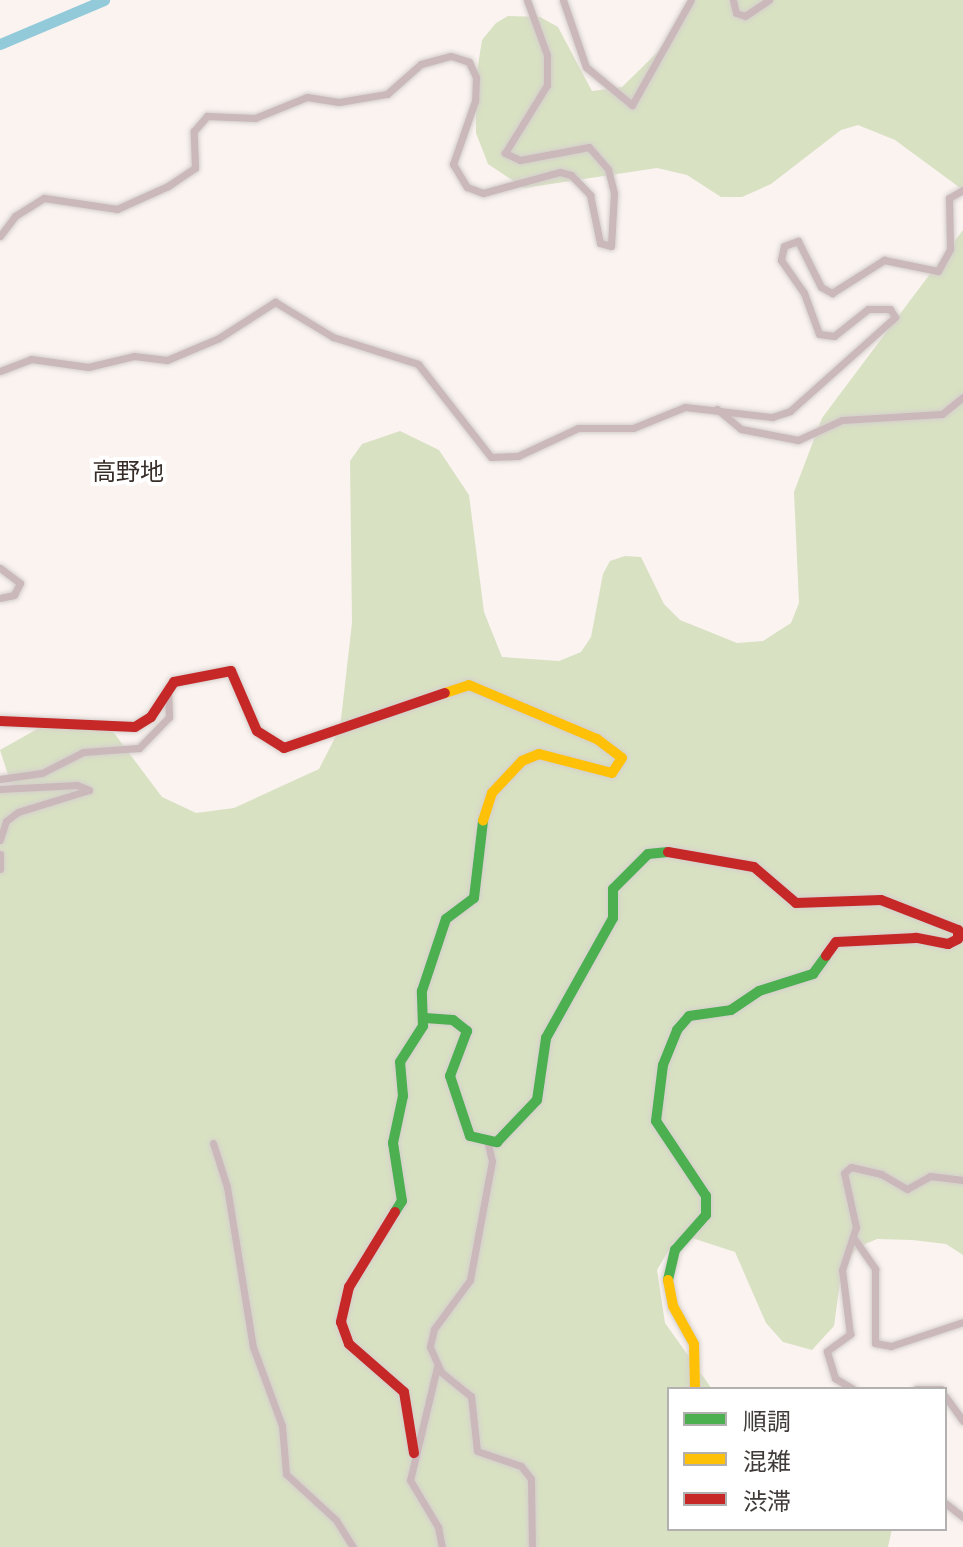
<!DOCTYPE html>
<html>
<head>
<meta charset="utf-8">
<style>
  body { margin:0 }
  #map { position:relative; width:963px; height:1547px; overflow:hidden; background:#faf3f0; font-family:Inter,"Noto Sans JP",sans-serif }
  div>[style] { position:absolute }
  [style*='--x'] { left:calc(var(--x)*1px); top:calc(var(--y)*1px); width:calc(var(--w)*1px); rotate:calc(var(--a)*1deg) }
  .green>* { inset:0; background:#d9e1c3 }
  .river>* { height:11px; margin:-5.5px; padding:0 5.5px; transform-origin:5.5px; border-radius:5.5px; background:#92cada }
  .roads { filter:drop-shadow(0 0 2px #d4cfcc) drop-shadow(0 0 2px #d4cfcc) }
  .street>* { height:7px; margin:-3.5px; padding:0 3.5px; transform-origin:3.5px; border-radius:3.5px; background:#cab8ba }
  .fast>* { height:10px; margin:-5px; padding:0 5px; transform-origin:5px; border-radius:5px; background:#4caf50 }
  .slow>* { height:10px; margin:-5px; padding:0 5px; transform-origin:5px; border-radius:5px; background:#ffc107 }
  .jam>* { height:10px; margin:-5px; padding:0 5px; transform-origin:5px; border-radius:5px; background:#c62828 }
  span { translate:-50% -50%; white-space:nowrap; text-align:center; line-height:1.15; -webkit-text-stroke:8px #fff; paint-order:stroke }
  .quarter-label { font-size:24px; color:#362d29 }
  .legend { position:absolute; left:667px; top:1387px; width:280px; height:144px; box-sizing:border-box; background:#fff; border:2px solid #b3b1b0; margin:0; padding:10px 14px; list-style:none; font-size:24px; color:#403b39 }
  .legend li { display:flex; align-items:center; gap:16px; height:40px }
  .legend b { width:40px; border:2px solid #b3b1b0 }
</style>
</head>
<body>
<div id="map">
  <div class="green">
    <div style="clip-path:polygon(689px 0,963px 0,963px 190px,895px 140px,858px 125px,841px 130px,771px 184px,742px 197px,721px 197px,687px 175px,657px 168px,524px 188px,488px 164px,476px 133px,476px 78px,482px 40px,496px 23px,508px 16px,540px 17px,558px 27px,592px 91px,622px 87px,669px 41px)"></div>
    <div style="clip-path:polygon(963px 230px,963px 1255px,946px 1244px,912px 1240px,877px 1239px,858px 1247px,842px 1267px,834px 1326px,812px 1350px,783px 1342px,766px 1323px,735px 1252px,692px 1238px,673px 1243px,657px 1270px,665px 1323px,712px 1389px,669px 1389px,669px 1529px,892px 1529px,888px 1547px,0 1547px,0 792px,13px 790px,0 750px,53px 720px,105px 721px,162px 797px,196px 813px,234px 808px,319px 769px,340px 728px,352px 623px,350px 461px,362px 444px,400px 431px,439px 450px,469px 495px,484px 612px,502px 657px,559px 661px,581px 652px,591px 637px,603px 574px,610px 561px,625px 556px,641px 557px,664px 604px,680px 620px,737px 643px,763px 641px,791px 623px,799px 603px,794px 492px,822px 418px)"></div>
  </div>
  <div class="river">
    <div style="--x:0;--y:44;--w:113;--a:-22.9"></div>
  </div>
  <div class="roads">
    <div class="street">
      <div style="--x:563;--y:0;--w:71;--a:71.1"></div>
      <div style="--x:586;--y:67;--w:60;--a:39.6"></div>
      <div style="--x:632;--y:105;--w:120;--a:-60.7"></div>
      <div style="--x:733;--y:0;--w:13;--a:77"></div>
      <div style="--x:736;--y:13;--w:9;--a:18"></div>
      <div style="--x:745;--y:16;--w:29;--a:-34"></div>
      <div style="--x:0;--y:236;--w:25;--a:-53"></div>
      <div style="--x:15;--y:216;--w:34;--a:-32"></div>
      <div style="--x:44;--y:198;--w:74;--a:8.6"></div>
      <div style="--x:117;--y:209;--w:56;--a:-24.3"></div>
      <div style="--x:168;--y:186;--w:32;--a:-34"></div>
      <div style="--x:195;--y:168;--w:37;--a:-92"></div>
      <div style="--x:194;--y:131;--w:20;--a:-49"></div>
      <div style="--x:207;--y:116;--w:48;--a:2.4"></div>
      <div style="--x:255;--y:118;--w:56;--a:-22"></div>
      <div style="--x:307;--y:97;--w:32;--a:9"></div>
      <div style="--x:339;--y:102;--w:49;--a:-9.5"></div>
      <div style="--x:387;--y:94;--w:45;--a:-41.4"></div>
      <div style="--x:421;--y:64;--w:31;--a:-15"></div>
      <div style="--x:451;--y:56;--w:19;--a:18"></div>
      <div style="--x:469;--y:62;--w:17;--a:65"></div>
      <div style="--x:476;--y:77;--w:24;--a:92"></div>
      <div style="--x:475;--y:101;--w:67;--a:109.2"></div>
      <div style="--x:453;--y:164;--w:27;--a:59"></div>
      <div style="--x:467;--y:187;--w:17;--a:21"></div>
      <div style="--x:483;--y:193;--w:80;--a:-15.3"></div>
      <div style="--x:560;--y:172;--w:11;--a:15"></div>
      <div style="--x:571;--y:175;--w:28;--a:46"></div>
      <div style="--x:590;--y:195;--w:49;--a:78.2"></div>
      <div style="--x:600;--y:243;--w:11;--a:15"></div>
      <div style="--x:611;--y:246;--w:53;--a:-86.8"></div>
      <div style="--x:614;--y:193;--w:25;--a:-104"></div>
      <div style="--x:608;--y:169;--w:29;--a:-131"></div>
      <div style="--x:589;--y:147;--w:70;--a:169.3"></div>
      <div style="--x:520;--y:160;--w:17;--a:-155"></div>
      <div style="--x:505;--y:153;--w:80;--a:-58.3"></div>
      <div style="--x:547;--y:85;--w:30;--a:-90"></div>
      <div style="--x:547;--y:55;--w:59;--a:-110"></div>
      <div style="--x:0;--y:371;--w:33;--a:-21"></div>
      <div style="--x:31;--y:359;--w:58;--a:8"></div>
      <div style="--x:88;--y:367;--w:47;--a:-13.4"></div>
      <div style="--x:134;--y:356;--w:33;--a:7"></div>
      <div style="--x:167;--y:360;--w:56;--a:-22.9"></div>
      <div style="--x:219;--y:338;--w:67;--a:-32.7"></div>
      <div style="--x:275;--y:302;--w:68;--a:31.1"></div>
      <div style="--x:333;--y:337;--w:89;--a:17.6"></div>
      <div style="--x:418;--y:364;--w:118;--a:51.9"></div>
      <div style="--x:491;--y:457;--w:27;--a:-2"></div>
      <div style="--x:518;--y:456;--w:66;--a:-25"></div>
      <div style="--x:578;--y:428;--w:55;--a:0"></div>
      <div style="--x:633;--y:428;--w:56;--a:-22"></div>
      <div style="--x:685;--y:407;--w:88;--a:6.6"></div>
      <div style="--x:772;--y:417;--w:19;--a:-18"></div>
      <div style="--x:790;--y:411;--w:141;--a:-41.8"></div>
      <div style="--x:895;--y:317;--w:9;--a:-122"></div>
      <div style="--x:890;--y:309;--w:22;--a:180"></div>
      <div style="--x:868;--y:309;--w:43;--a:141.5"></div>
      <div style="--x:834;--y:336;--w:15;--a:-172"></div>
      <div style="--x:819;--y:334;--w:44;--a:-110.1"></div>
      <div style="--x:804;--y:293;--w:40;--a:-124.9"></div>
      <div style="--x:781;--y:260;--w:14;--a:-78"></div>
      <div style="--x:784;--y:246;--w:15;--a:-20"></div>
      <div style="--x:798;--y:241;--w:51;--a:63.4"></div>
      <div style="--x:821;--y:287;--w:13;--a:29"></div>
      <div style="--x:832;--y:293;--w:62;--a:-32.4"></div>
      <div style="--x:884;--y:260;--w:55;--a:11.5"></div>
      <div style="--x:938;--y:271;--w:25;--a:-61"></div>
      <div style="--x:950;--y:249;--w:51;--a:-91.1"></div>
      <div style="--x:949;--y:198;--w:16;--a:-30"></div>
      <div style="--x:717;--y:409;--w:31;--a:40"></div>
      <div style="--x:741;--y:429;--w:58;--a:10.9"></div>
      <div style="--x:798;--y:440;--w:48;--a:-24.4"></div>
      <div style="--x:842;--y:420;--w:100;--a:-3.4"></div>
      <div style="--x:942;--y:414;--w:27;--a:-39"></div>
      <div style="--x:0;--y:568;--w:25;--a:37"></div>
      <div style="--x:20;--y:583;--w:13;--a:117"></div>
      <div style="--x:14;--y:595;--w:14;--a:168"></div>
      <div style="--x:0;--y:779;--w:42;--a:-8.1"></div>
      <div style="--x:42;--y:773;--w:46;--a:-27.1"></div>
      <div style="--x:83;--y:752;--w:56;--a:-4.1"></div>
      <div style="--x:139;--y:748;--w:43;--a:-45.9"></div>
      <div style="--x:169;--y:717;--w:27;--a:-92"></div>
      <div style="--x:0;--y:789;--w:77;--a:-3"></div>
      <div style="--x:77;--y:785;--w:13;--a:23"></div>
      <div style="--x:89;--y:790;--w:74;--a:162.8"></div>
      <div style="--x:18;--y:812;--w:15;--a:143"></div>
      <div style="--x:6;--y:821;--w:20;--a:108"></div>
      <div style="--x:0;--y:854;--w:15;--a:90"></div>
      <div style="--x:213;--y:1143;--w:46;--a:72.3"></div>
      <div style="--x:227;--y:1187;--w:162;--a:80.8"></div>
      <div style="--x:253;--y:1347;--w:84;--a:69.8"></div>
      <div style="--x:282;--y:1426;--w:48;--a:85.2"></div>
      <div style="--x:286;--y:1474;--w:68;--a:42.6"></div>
      <div style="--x:336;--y:1520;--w:32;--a:58"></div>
      <div style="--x:488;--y:1144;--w:17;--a:77"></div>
      <div style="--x:492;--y:1161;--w:121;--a:100.5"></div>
      <div style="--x:470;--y:1280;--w:61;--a:126.3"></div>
      <div style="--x:434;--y:1329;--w:18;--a:103"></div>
      <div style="--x:430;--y:1347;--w:27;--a:66"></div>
      <div style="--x:441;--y:1372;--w:38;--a:39"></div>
      <div style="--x:471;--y:1396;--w:55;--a:83.8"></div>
      <div style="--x:477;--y:1451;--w:46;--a:18.8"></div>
      <div style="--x:521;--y:1466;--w:16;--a:52"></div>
      <div style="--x:531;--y:1479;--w:68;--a:89.2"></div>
      <div style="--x:853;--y:1237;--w:39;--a:55"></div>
      <div style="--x:875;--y:1269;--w:74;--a:90"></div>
      <div style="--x:875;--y:1343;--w:16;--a:11"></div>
      <div style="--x:891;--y:1346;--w:76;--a:-18.4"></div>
      <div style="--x:437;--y:1367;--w:116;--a:103.4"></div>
      <div style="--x:410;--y:1480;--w:55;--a:59.2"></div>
      <div style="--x:438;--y:1527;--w:20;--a:79"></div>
      <div style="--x:853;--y:1389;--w:21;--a:-149"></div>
      <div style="--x:835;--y:1378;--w:28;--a:-107"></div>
      <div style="--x:827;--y:1351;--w:29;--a:-36"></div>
      <div style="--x:850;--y:1334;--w:64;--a:-97.1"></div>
      <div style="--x:842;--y:1270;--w:45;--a:-72"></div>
      <div style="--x:856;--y:1227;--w:55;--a:-102.5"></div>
      <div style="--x:844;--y:1173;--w:9;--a:-41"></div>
      <div style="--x:851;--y:1167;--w:31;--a:13"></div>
      <div style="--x:881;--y:1174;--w:30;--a:30"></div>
      <div style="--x:907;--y:1189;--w:26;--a:-29"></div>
      <div style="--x:930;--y:1176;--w:33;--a:7"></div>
      <div style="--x:916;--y:1389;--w:25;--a:0"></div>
      <div style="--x:945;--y:1396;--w:31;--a:54"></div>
      <div style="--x:945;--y:1503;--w:23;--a:38"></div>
    </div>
    <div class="fast">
      <div style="--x:425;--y:1018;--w:28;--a:4"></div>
      <div style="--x:453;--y:1020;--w:18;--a:38"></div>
      <div style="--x:467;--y:1031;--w:48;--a:110.7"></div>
      <div style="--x:450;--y:1076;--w:63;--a:71.6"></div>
      <div style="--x:470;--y:1136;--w:28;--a:13"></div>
      <div style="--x:497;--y:1142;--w:58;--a:-46.4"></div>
      <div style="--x:537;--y:1100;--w:63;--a:-81.7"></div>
      <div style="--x:546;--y:1038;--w:137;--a:-60.8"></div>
      <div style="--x:613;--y:918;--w:29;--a:-90"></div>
      <div style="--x:613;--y:889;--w:49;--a:-45"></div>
      <div style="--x:648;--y:854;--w:20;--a:-6"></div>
      <div style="--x:395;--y:1212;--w:13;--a:-58"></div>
      <div style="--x:402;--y:1201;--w:59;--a:-98.8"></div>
      <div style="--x:393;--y:1143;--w:48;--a:-78"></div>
      <div style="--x:403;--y:1096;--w:34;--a:-95"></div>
      <div style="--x:400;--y:1062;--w:43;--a:-57.4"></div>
      <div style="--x:423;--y:1026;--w:35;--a:-92"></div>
      <div style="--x:422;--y:991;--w:76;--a:-71.6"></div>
      <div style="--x:446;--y:919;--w:35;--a:-37"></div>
      <div style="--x:474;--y:898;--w:78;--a:-83.3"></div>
      <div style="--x:668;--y:1280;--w:31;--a:-77"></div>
      <div style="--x:675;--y:1250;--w:47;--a:-48.5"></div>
      <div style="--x:706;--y:1215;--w:19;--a:-90"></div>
      <div style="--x:706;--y:1196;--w:90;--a:-123.7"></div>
      <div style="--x:656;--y:1121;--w:56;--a:-82.9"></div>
      <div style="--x:663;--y:1065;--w:38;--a:-68"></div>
      <div style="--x:677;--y:1030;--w:18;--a:-49"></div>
      <div style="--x:689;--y:1016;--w:42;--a:-8.1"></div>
      <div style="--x:731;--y:1010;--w:34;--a:-34"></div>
      <div style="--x:759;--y:991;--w:57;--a:-17.5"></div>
      <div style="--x:813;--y:974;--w:22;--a:-54"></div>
    </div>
    <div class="slow">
      <div style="--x:445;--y:693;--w:25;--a:-18"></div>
      <div style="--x:469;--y:685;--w:139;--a:22.9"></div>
      <div style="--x:597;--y:739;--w:31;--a:37"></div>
      <div style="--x:622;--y:758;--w:18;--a:124"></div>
      <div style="--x:612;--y:773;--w:75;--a:-165.4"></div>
      <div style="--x:539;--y:754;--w:18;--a:158"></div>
      <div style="--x:522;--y:761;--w:44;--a:133.2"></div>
      <div style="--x:492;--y:793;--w:29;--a:108"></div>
      <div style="--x:668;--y:1280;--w:26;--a:79"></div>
      <div style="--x:673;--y:1306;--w:43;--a:61.1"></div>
      <div style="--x:694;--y:1344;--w:45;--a:88.7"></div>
    </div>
    <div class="jam">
      <div style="--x:0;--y:721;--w:135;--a:2.5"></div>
      <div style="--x:135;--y:727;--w:19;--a:-32"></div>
      <div style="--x:151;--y:717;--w:42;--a:-56.7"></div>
      <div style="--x:174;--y:682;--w:58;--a:-10.9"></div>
      <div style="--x:231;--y:671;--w:65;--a:66.6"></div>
      <div style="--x:257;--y:731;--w:32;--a:32"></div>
      <div style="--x:284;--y:748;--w:170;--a:-18.9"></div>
      <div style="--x:668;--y:852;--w:87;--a:9.9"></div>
      <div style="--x:754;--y:867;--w:55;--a:40.6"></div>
      <div style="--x:796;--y:903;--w:85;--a:-2"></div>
      <div style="--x:881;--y:900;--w:83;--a:21.3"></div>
      <div style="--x:958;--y:930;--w:9;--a:90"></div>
      <div style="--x:958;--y:939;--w:11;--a:153"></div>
      <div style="--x:948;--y:944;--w:33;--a:-169"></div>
      <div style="--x:916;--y:938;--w:80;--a:177.1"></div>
      <div style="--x:836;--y:942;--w:17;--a:126"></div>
      <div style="--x:395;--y:1212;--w:88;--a:121.5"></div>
      <div style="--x:349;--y:1287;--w:36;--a:103"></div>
      <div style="--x:341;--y:1322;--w:23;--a:70"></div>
      <div style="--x:349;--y:1344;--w:73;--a:41.1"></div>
      <div style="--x:404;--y:1392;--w:62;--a:80.7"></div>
    </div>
  </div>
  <div class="quarter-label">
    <span style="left:128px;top:472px">高野地</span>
  </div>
  <ul class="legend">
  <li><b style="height:10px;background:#4caf50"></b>順調</li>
  <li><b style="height:10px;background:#ffc107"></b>混雑</li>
  <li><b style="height:10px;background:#c62828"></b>渋滞</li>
  </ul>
</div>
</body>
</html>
